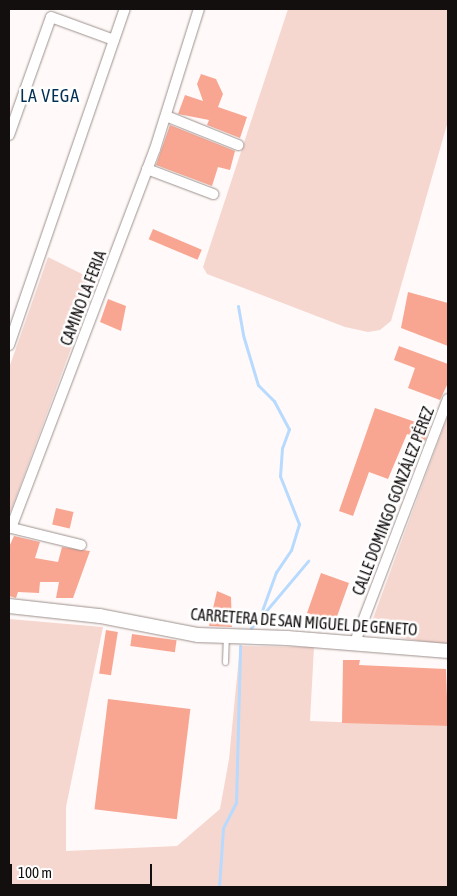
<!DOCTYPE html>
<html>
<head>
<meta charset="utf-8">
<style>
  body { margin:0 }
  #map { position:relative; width:457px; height:896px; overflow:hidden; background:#fffaf9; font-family:"Asap Condensed",sans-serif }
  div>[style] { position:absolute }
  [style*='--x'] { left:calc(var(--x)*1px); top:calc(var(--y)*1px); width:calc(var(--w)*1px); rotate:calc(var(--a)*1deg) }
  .green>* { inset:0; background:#f6d7cf }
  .stream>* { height:3px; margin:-1.5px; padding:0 1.5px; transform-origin:1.5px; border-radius:1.5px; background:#b7dafe }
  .building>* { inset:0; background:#f8a691; transform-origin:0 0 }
  .roads { filter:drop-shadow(0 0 1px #9d918e) drop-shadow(0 0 1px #9d918e) }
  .service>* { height:5px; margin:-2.5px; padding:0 2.5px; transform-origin:2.5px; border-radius:2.5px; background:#fff }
  .minor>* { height:10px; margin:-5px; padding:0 5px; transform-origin:5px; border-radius:5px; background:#fff }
  .secondary>* { height:14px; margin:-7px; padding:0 7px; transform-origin:7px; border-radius:7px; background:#fff }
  span { translate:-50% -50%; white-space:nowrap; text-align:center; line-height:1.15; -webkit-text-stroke:5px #fff; paint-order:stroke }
  .street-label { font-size:16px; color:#130f0e }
  .neighbourhood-label { font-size:18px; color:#022f54; letter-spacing:1px }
  .frame { position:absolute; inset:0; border:10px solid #130f0e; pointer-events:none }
  .scale { position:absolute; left:10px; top:864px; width:142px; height:22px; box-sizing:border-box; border:2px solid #130f0e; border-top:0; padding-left:6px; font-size:15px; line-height:18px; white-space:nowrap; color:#130f0e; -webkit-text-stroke:4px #fff; paint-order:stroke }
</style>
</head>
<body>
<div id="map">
  <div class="green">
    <div style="clip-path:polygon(288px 9px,448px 9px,448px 121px,391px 321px,380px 330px,368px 332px,345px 327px,207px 274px,203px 267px)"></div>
    <div style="clip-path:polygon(48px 257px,96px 281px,9px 516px,9px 368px)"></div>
    <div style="clip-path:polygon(448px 415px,448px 646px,368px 632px)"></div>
    <div style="clip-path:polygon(9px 619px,103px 627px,66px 807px,66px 851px,177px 846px,220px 809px,229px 759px,240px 646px,314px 647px,310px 721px,448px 726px,448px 887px,9px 887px)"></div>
  </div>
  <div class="stream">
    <div style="--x:238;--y:306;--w:29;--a:80"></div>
    <div style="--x:243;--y:335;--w:52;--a:73.3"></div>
    <div style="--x:258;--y:385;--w:23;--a:45"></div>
    <div style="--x:274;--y:401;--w:32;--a:62"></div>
    <div style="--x:289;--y:429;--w:20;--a:110"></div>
    <div style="--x:282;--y:448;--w:28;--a:94"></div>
    <div style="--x:280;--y:476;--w:52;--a:68.4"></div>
    <div style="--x:299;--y:524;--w:27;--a:107"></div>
    <div style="--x:291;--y:550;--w:27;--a:124"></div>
    <div style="--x:276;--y:572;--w:50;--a:109.9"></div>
    <div style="--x:259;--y:619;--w:12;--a:132"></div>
    <div style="--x:260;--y:618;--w:75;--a:-49.9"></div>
    <div style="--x:219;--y:887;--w:59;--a:-86.1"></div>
    <div style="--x:223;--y:828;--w:28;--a:-63"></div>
    <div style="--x:236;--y:803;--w:157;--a:-88.5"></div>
  </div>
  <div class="building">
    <div style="clip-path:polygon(201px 74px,216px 79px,223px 94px,218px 107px,247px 117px,240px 138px,207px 125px,209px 120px,178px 114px,185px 95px,203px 101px,197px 84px)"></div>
    <div style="clip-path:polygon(170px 125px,235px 151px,230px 170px,218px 167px,212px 186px,156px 165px)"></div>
    <div style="left:153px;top:229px;width:53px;height:11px;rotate:23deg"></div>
    <div style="clip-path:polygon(408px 292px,448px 303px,448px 346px,401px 328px)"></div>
    <div style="clip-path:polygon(108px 299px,126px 306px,121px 331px,100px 322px)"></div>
    <div style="clip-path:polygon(399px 346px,448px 364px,448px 383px,440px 400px,408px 388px,415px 368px,394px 360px)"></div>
    <div style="clip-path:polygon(375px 408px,430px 427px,425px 441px,407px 434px,388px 479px,369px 472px,353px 516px,339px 511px)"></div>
    <div style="left:56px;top:508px;width:18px;height:17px;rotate:13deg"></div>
    <div style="clip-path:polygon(14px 536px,40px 542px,35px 558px,58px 562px,62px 547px,90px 551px,73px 598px,56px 598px,59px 582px,40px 582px,39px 593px,18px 592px,16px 598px,9px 596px,9px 547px)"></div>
    <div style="clip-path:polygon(321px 573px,349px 583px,335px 622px,343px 624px,339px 631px,308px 623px,311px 614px,307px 613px)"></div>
    <div style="clip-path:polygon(217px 591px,231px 597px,232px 627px,209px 626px)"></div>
    <div style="left:106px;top:630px;width:12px;height:44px;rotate:9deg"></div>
    <div style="left:132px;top:634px;width:45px;height:12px;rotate:8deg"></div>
    <div style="clip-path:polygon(343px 660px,360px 660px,359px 665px,446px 669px,448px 726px,342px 723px)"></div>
    <div style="left:108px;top:699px;width:83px;height:111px;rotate:7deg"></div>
  </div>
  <div class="roads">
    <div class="service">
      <div style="--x:225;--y:662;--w:25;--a:-88"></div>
    </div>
    <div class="minor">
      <div style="--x:166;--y:116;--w:78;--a:21.9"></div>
      <div style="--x:9;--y:135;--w:125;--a:-70.4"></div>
      <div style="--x:51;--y:17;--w:67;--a:20.1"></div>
      <div style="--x:147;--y:169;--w:71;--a:20.7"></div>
      <div style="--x:9;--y:345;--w:355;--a:-71"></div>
      <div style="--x:81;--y:545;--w:72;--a:-166.3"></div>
      <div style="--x:11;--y:528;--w:405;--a:-69.2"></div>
      <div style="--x:155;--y:149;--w:147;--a:-72.6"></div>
      <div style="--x:355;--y:642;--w:260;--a:-69.1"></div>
    </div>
    <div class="secondary">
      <div style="--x:9;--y:606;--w:92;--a:6.3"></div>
      <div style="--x:100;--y:616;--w:100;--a:11"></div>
      <div style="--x:198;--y:635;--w:89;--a:1.9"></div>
      <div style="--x:287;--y:638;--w:162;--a:4.6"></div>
    </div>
  </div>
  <div class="street-label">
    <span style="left:83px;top:298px;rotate:-69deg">CAMINO LA FERIA</span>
    <span style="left:393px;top:501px;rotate:-69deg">CALLE DOMINGO GONZÁLEZ PÉREZ</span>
    <span style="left:304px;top:622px;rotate:4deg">CARRETERA DE SAN MIGUEL DE GENETO</span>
  </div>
  <div class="neighbourhood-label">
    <span style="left:50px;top:96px">LA VEGA</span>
  </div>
  <div class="frame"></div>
  <div class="scale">100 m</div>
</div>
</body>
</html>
